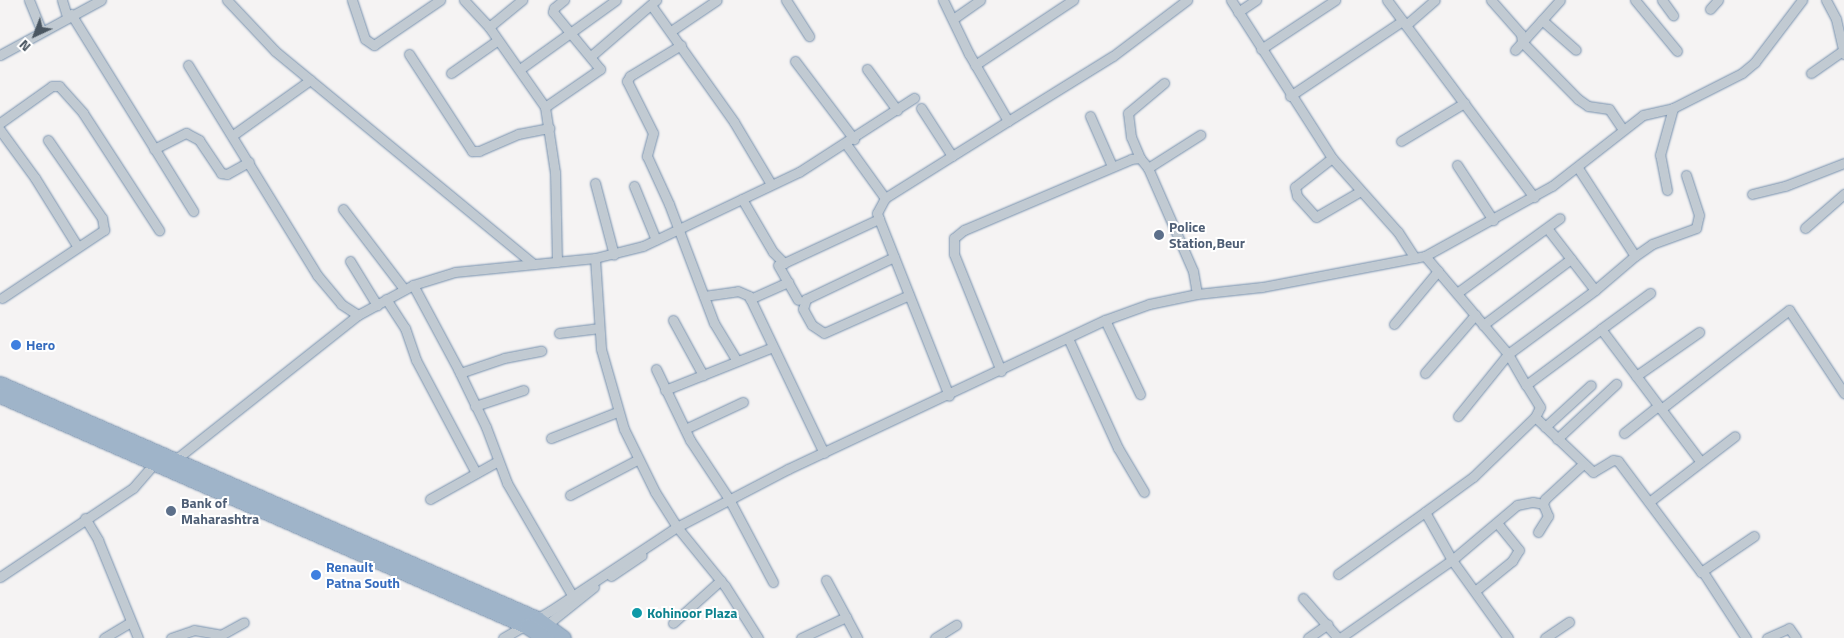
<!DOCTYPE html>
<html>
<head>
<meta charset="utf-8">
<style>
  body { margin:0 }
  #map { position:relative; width:1844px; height:638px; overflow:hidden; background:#f5f3f3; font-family:"Titillium Web",sans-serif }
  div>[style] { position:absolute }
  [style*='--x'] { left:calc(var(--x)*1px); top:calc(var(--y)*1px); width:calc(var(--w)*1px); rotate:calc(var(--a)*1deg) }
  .roads { filter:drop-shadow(0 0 1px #7690ad) drop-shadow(0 0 1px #7690ad) }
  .minor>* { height:9px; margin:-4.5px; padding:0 4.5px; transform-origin:4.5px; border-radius:4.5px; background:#c1cad2 }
  .trunk>* { height:15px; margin:-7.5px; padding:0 7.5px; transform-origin:7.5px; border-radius:7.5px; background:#9fb4c9 }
  .dots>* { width:14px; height:14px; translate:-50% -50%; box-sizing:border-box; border:2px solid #fff; border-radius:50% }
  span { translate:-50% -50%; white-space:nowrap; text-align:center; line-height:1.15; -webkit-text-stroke:4px #fff; paint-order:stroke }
  .service-label { font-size:14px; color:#4e5e75; font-weight:700 }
  .left { translate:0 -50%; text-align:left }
  .shop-label { font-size:14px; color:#366cbe; font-weight:700 }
  .culture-label { font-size:14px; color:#0d838f; font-weight:700 }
  .north { position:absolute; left:10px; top:10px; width:50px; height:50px; -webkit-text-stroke:4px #fff; paint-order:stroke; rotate:223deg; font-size:14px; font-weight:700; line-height:20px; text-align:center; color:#4a5661 }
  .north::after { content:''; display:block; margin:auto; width:18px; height:22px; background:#4a5661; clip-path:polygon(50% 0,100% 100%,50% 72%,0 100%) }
</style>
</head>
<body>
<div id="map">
  <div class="roads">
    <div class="minor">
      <div style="--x:29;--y:0;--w:32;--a:68"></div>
      <div style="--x:62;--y:0;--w:17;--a:73"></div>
      <div style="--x:227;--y:0;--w:70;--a:46.7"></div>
      <div style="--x:275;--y:51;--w:335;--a:39.5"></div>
      <div style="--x:352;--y:0;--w:41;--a:71.6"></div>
      <div style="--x:365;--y:39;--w:11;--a:34"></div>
      <div style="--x:374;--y:45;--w:80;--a:-34.3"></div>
      <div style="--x:464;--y:0;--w:37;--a:47"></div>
      <div style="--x:489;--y:27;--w:98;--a:55"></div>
      <div style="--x:545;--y:107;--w:66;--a:81.3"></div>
      <div style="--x:555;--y:172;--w:90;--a:88.7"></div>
      <div style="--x:786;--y:0;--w:43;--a:57.4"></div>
      <div style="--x:1231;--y:0;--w:188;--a:57.4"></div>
      <div style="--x:1332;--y:158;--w:99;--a:48.3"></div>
      <div style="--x:1398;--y:232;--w:31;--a:57"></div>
      <div style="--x:1387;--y:0;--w:246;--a:53.3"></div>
      <div style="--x:1491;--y:0;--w:45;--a:48.6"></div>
      <div style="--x:1521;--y:34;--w:8;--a:83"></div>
      <div style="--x:1522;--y:42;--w:80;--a:45.5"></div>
      <div style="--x:1578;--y:99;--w:12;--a:35"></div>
      <div style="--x:1588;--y:106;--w:21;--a:8"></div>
      <div style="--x:1609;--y:109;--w:23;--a:56"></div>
      <div style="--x:1635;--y:0;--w:66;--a:50.5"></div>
      <div style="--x:1662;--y:0;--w:19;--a:54"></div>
      <div style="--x:1826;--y:0;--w:21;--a:62"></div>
      <div style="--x:1836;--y:19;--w:36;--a:77"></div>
      <div style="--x:651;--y:5;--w:143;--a:54.6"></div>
      <div style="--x:734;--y:122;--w:72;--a:59.2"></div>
      <div style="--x:1710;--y:9;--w:12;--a:-48"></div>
      <div style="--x:1238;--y:12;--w:22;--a:-34"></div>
      <div style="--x:71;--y:14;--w:232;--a:58.2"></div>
      <div style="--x:953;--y:19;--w:33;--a:-35"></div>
      <div style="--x:1542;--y:20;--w:45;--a:41.4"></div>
      <div style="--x:1406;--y:25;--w:38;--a:-41"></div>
      <div style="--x:489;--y:27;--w:43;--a:-39.3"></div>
      <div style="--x:671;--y:31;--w:55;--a:-34"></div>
      <div style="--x:681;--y:45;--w:60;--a:148.7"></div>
      <div style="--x:630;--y:76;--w:6;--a:121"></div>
      <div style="--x:627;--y:81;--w:58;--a:63.4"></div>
      <div style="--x:653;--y:133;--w:24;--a:105"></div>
      <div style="--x:647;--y:156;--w:53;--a:65.4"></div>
      <div style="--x:669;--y:204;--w:127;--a:69.3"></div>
      <div style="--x:714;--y:323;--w:44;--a:58.8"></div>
      <div style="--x:1261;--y:49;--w:89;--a:-33.5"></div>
      <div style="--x:1515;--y:50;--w:67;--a:-48"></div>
      <div style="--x:409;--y:54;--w:116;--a:57"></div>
      <div style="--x:472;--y:151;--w:7;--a:0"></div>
      <div style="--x:479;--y:151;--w:43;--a:-23.6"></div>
      <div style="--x:518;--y:134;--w:32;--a:-11"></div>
      <div style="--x:0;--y:55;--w:115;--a:-28.6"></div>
      <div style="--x:591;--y:56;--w:86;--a:-40.7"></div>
      <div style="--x:795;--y:61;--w:98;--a:52.9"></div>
      <div style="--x:188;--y:65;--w:246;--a:58.4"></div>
      <div style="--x:317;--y:275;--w:38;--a:50"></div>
      <div style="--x:341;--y:304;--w:20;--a:33"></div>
      <div style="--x:358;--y:315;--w:63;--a:-28.6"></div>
      <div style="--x:413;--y:285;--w:44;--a:-17.2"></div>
      <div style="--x:455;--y:272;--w:141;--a:-5.7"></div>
      <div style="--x:595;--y:258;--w:49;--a:-14"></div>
      <div style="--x:643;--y:246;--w:173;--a:-25.4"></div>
      <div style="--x:799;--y:172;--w:137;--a:-32.8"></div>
      <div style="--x:975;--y:65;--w:118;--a:-33.6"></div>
      <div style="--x:520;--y:69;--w:118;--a:-35.7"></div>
      <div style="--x:867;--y:69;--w:51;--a:53.8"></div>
      <div style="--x:451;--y:73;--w:57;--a:-35.1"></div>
      <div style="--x:1811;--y:73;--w:39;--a:-35"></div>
      <div style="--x:1290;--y:96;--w:135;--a:-33.8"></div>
      <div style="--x:545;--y:107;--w:67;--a:-34.6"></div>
      <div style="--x:600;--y:69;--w:74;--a:-129.5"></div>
      <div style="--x:553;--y:12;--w:4;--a:-76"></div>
      <div style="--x:554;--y:8;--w:13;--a:-39"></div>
      <div style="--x:921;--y:108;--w:57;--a:57.1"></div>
      <div style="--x:952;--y:156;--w:66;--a:-32"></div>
      <div style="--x:1008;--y:121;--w:78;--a:-120.2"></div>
      <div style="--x:969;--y:54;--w:60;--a:-115.7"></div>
      <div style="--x:1090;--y:116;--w:55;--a:66.3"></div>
      <div style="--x:1008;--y:121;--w:123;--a:-31.8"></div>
      <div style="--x:1113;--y:56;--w:93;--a:-37.1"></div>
      <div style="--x:0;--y:123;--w:64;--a:-35.4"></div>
      <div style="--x:52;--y:86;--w:7;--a:0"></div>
      <div style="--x:59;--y:86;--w:36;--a:48"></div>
      <div style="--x:83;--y:113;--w:140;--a:57"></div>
      <div style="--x:0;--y:130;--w:59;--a:53.9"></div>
      <div style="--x:35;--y:178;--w:81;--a:58.1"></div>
      <div style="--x:233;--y:135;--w:95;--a:-35.5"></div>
      <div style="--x:1401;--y:141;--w:74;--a:-31.1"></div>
      <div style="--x:846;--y:144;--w:67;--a:54.2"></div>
      <div style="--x:885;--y:198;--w:79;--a:-32.1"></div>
      <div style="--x:154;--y:149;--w:36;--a:-27"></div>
      <div style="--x:186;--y:133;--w:15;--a:28"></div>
      <div style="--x:199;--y:140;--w:40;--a:56"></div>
      <div style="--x:221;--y:173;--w:6;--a:9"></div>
      <div style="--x:227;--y:174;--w:25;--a:-29"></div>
      <div style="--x:1140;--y:158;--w:23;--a:-113"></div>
      <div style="--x:1131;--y:137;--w:24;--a:-97"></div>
      <div style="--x:1128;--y:113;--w:47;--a:-39.8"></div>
      <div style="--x:1332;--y:158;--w:47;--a:141.9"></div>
      <div style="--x:1295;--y:187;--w:9;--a:77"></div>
      <div style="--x:1297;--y:196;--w:28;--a:48"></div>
      <div style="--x:1316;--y:217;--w:50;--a:-30.2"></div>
      <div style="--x:1457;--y:165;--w:66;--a:56.8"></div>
      <div style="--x:1148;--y:168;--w:62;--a:-32.4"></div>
      <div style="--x:595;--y:183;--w:74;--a:75.2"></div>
      <div style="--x:634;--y:186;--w:58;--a:67.8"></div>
      <div style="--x:1667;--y:190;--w:36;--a:-101"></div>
      <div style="--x:1660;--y:155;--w:49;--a:-74.5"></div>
      <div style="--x:1752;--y:194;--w:34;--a:-14"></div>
      <div style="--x:1785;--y:186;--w:63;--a:-21.3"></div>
      <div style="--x:885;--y:198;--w:17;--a:118"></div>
      <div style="--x:877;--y:213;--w:6;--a:72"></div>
      <div style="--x:879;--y:219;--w:190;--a:68.4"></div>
      <div style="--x:742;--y:199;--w:61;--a:59.7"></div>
      <div style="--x:773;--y:252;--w:16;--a:45"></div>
      <div style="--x:784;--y:263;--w:105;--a:-24.9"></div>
      <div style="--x:343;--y:209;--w:101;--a:52.7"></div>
      <div style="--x:1547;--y:228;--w:78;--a:52.3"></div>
      <div style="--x:1805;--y:228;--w:52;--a:-41.1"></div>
      <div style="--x:1425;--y:256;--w:145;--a:-28.9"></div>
      <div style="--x:1552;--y:186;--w:115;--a:-38"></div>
      <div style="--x:1643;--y:115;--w:31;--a:-13"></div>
      <div style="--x:1673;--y:108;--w:77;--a:-26.9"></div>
      <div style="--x:1742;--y:73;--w:17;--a:-40"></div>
      <div style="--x:1755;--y:62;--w:78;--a:-52.8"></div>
      <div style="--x:1635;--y:256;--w:21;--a:-35"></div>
      <div style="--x:1652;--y:244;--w:47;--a:-20"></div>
      <div style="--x:1696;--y:228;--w:13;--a:-77"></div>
      <div style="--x:1699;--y:215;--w:42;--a:-108"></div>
      <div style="--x:894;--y:257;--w:98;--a:154.5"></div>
      <div style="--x:806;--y:299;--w:10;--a:107"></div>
      <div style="--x:803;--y:309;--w:18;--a:61"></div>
      <div style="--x:812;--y:325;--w:14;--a:34"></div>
      <div style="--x:824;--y:333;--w:93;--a:-24.1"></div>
      <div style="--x:595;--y:258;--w:91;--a:86.2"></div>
      <div style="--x:601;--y:349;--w:83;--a:74"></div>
      <div style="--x:624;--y:429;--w:70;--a:63.8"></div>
      <div style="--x:655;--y:492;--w:41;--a:57.8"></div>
      <div style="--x:677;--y:527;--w:76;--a:50.9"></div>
      <div style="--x:725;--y:586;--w:62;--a:57.6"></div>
      <div style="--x:350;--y:261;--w:52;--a:58.5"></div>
      <div style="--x:778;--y:265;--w:40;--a:60.3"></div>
      <div style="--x:413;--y:285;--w:95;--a:61.8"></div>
      <div style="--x:458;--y:369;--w:64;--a:64.2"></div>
      <div style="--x:486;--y:427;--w:60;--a:69.4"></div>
      <div style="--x:507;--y:483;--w:129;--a:59.9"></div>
      <div style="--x:1457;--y:293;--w:127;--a:-36.1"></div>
      <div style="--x:704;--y:296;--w:34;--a:-8"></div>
      <div style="--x:738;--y:291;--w:12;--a:24"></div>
      <div style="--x:749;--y:296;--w:174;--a:64.5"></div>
      <div style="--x:2;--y:298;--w:123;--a:-33.7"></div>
      <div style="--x:104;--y:230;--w:12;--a:-99"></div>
      <div style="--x:102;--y:218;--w:95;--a:-124.7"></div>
      <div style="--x:386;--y:299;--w:35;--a:57"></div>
      <div style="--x:405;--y:328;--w:34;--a:71"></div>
      <div style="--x:416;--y:360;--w:128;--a:62"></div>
      <div style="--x:750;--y:299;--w:42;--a:-24.1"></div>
      <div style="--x:673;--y:320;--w:63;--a:61.4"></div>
      <div style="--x:1105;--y:320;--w:82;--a:64.7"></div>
      <div style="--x:1394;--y:324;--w:69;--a:-50.3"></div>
      <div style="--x:1483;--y:325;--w:110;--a:-36.9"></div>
      <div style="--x:1601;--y:329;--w:61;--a:-36.3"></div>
      <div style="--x:559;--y:333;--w:39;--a:-7"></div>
      <div style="--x:1068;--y:338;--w:121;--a:65.6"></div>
      <div style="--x:1118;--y:448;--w:51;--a:59.4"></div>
      <div style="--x:656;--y:369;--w:79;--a:64.4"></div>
      <div style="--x:690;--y:440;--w:71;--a:56.5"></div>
      <div style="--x:729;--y:499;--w:94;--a:62.1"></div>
      <div style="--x:1001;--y:371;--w:126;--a:-111.9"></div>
      <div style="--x:954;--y:254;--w:16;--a:-90"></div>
      <div style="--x:954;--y:238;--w:13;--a:-39"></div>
      <div style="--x:964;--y:230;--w:181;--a:-23"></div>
      <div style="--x:1131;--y:159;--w:9;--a:-6"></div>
      <div style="--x:1140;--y:158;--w:13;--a:51"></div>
      <div style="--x:1148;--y:168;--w:112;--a:66.4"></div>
      <div style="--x:1193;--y:271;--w:23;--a:80"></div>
      <div style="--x:460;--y:373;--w:46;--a:-18.8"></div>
      <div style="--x:504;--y:358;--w:38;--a:-11"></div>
      <div style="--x:1425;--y:373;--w:77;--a:-49.2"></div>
      <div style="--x:1636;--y:376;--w:77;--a:-34.9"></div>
      <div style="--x:665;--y:390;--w:116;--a:-21.7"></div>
      <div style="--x:475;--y:406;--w:51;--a:-18.4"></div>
      <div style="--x:1661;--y:409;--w:66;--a:53"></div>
      <div style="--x:1458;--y:416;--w:80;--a:-51.1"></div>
      <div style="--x:1508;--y:354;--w:108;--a:-36.3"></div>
      <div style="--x:1595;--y:290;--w:52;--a:-40.4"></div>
      <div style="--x:1635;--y:256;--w:105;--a:-122.9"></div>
      <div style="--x:1535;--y:417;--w:80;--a:43.5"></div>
      <div style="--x:1593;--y:472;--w:23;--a:-31"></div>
      <div style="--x:1613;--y:460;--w:5;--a:11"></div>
      <div style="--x:1618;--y:461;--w:139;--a:53.2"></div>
      <div style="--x:1701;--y:572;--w:64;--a:-34.2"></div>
      <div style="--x:1545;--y:427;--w:62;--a:-42.4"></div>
      <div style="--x:685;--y:429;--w:64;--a:-25"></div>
      <div style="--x:1624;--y:433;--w:43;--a:-38.5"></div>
      <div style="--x:551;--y:438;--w:71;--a:-21.5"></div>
      <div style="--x:1557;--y:439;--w:81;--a:-43"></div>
      <div style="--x:175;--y:460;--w:233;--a:-38.4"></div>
      <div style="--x:570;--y:495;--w:76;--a:-27.6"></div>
      <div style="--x:430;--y:499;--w:78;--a:-29.2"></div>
      <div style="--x:1649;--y:502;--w:108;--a:-37.5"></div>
      <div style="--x:85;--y:518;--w:26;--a:59"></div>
      <div style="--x:98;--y:540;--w:106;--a:67.8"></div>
      <div style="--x:1538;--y:532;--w:19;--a:-58"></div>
      <div style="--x:1548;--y:516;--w:13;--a:-113"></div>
      <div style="--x:1543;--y:504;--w:5;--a:-68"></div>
      <div style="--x:1545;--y:499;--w:50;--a:-42.6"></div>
      <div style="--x:1703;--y:572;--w:79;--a:56.9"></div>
      <div style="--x:1338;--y:574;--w:107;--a:-35.5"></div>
      <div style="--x:611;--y:576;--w:37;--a:-34"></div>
      <div style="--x:0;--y:577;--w:160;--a:-33.8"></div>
      <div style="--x:133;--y:488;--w:37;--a:-49"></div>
      <div style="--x:826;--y:580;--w:42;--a:61.6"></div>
      <div style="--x:1475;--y:591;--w:48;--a:-39"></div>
      <div style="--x:1512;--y:561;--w:13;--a:-58"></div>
      <div style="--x:1519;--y:550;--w:33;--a:-129"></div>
      <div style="--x:1303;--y:598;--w:53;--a:48.8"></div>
      <div style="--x:673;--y:623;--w:64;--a:-41.9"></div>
      <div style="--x:544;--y:627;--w:64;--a:-38.7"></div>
      <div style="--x:104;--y:638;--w:31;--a:-31"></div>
      <div style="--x:171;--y:638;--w:24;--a:-19"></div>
      <div style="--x:194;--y:630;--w:27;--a:10"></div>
      <div style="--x:221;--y:635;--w:26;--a:-29"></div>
      <div style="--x:503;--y:638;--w:54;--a:-29.9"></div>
      <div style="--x:550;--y:611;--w:152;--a:-33.5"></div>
      <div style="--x:677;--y:527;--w:125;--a:-27.6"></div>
      <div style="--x:788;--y:469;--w:350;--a:-25.2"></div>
      <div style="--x:1105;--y:320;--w:47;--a:-20"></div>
      <div style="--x:1149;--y:304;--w:49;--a:-11.8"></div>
      <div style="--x:1197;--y:294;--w:65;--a:-6.1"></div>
      <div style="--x:1262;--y:287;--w:166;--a:-10.8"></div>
      <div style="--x:1425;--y:256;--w:128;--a:49.7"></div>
      <div style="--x:1508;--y:354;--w:36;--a:60"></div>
      <div style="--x:1526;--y:385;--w:94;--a:-36.7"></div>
      <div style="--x:1601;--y:329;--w:100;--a:53.1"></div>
      <div style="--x:1661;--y:409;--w:162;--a:-37.7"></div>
      <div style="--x:1789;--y:310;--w:100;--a:56.5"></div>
      <div style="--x:801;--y:638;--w:50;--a:-25"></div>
      <div style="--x:846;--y:617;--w:24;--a:62"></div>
      <div style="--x:935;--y:638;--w:25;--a:-32"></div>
      <div style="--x:1308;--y:638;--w:24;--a:-35"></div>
      <div style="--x:1340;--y:638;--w:136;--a:-34.9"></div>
      <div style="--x:1452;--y:560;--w:85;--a:-40.2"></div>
      <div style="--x:1517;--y:505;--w:16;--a:-11"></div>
      <div style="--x:1533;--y:502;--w:10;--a:11"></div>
      <div style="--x:1508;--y:638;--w:96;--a:-125.7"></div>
      <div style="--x:1452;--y:560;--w:55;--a:-119.4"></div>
      <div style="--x:1425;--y:512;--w:59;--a:-36.1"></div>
      <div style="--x:1473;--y:477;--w:86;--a:-44.1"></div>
      <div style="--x:1535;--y:417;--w:11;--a:-63"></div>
      <div style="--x:1540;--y:407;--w:26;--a:-122"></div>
      <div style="--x:1545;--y:638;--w:29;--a:-34"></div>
      <div style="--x:1767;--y:638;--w:24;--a:-24"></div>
      <div style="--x:1789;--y:628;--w:12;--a:55"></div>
    </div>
    <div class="trunk">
      <div style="--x:0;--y:384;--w:586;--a:23.63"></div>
      <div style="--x:537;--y:619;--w:32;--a:36"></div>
      <div style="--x:0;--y:395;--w:575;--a:23.67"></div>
      <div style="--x:527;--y:626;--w:22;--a:34"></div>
    </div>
  </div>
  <div class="dots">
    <div style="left:1159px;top:235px;background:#5c6f8a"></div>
    <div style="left:16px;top:345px;background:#3f7fe0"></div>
    <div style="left:171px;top:511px;background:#5c6f8a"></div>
    <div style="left:316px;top:575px;background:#3f7fe0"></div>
    <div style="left:637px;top:613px;background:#0f9aa8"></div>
  </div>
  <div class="service-label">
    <span class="left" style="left:1169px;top:235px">Police<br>Station,Beur</span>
    <span class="left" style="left:181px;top:511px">Bank of<br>Maharashtra</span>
  </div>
  <div class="shop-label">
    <span class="left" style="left:26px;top:345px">Hero</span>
    <span class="left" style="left:326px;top:575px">Renault<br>Patna South</span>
  </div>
  <div class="culture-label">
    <span class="left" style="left:647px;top:613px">Kohinoor Plaza</span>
  </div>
  <div class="north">N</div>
</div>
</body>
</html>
